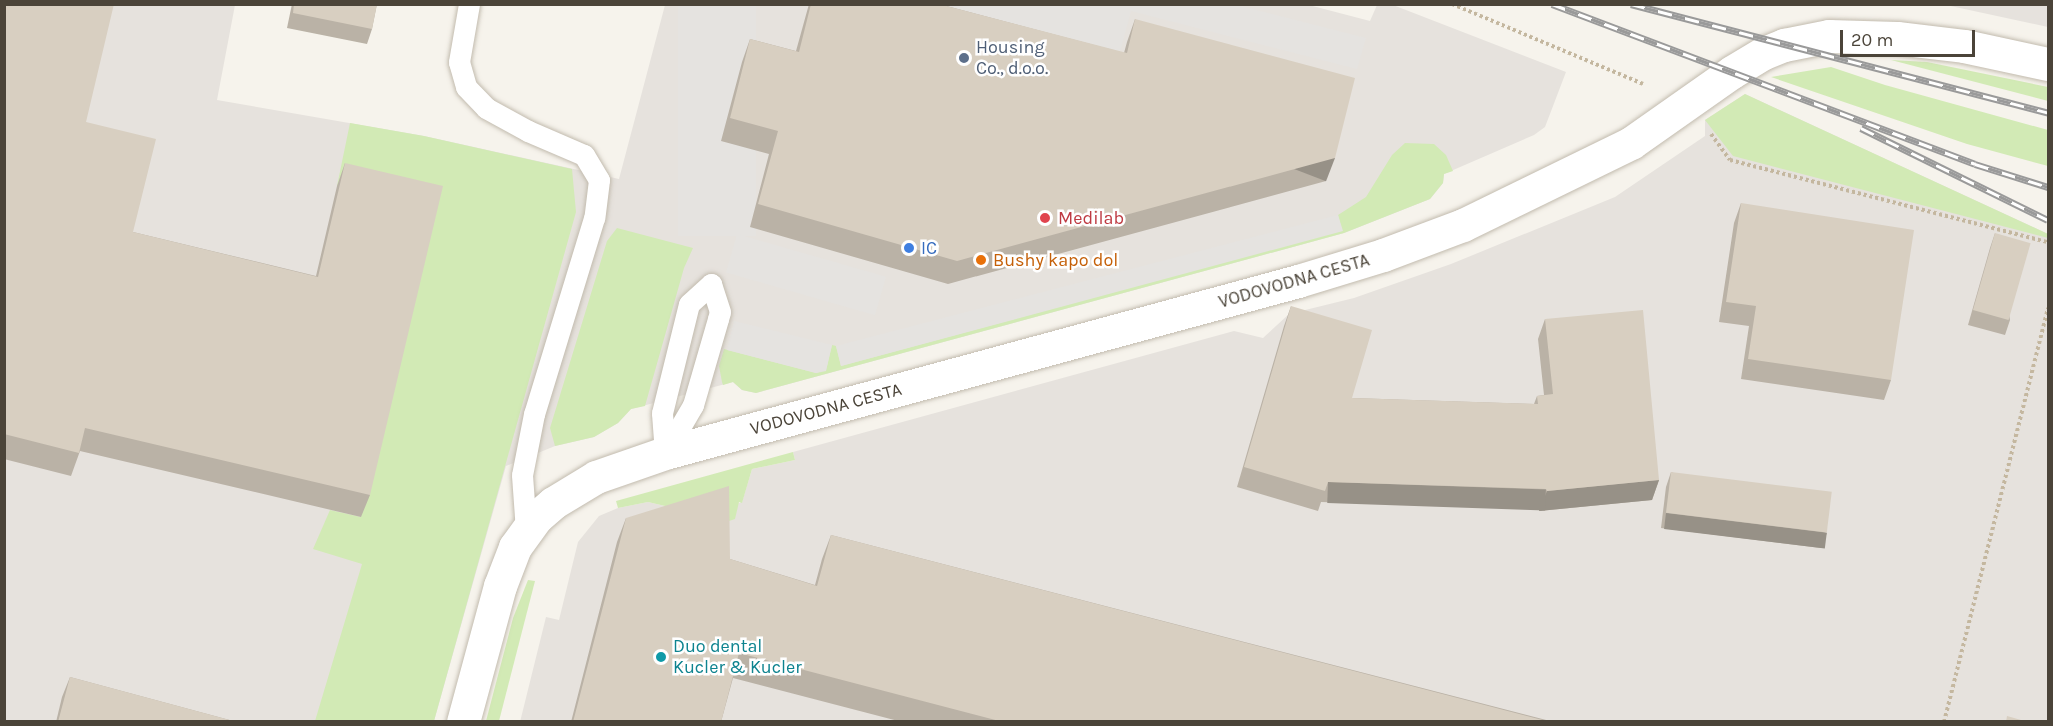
<!DOCTYPE html>
<html>
<head>
<meta charset="utf-8">
<style>
  body { margin:0 }
  #map { position:relative; width:2053px; height:726px; overflow:hidden; background:#f6f3ec; font-family:Karla,sans-serif }
  div>[style] { position:absolute }
  [style*='--x'] { left:calc(var(--x)*1px); top:calc(var(--y)*1px); width:calc(var(--w)*1px); rotate:calc(var(--a)*1deg) }
  .industrial>* { inset:0; background:#e6e2dd }
  .green>* { inset:0; background:#d2eab5 }
  .parking>* { inset:0; background:#e5e3e0; transform-origin:0 0 }
  .path>* { height:4px; margin-top:-2px; transform-origin:0; background:repeating-linear-gradient(90deg,#c4b79f 0 3px,transparent 0 6px) }
  .roads { filter:drop-shadow(0 0 2px #c2bbae) drop-shadow(0 0 2px #c2bbae) }
  .service>* { height:21px; margin:-10.5px; padding:0 10.5px; transform-origin:10.5px; border-radius:10.5px; background:#fff }
  .minor>* { height:33px; margin:-16.5px; padding:0 16.5px; transform-origin:16.5px; border-radius:16.5px; background:#fff }
  .rail>* { height:7px; margin-top:-3.5px; transform-origin:0; background:repeating-linear-gradient(90deg,#fff 0 14px,#9a9a9a 0 28px); box-sizing:border-box; border-block:2px solid #9a9a9a }
  .wall>* { inset:0; background:#bab2a6 }
  .shaded-wall>* { inset:0; background:#979187; transform-origin:0 0 }
  .building>* { inset:0; background:#d8cfc1; transform-origin:0 0 }
  .dots>* { width:16px; height:16px; translate:-50% -50%; box-sizing:border-box; border:3px solid #fff; border-radius:50% }
  span { translate:-50% -50%; white-space:nowrap; text-align:center; line-height:1.15; -webkit-text-stroke:5px #fff; paint-order:stroke }
  .service-label { font-size:18px; color:#4e5e75 }
  .left { translate:0 -50%; text-align:left }
  .health-label { font-size:18px; color:#be3a42 }
  .shop-label { font-size:18px; color:#366cbe }
  .food-label { font-size:18px; color:#c56008 }
  .street-label { font-size:18px; color:#4b4439 }
  .culture-label { font-size:18px; color:#0d838f }
  .frame { position:absolute; inset:0; border:6px solid #4b4439; pointer-events:none }
  .scale { position:absolute; left:1840px; top:30px; width:135px; height:27px; box-sizing:border-box; border:3px solid #4b4439; border-top:0; padding-left:8px; font-size:18px; line-height:21px; white-space:nowrap; color:#4b4439; -webkit-text-stroke:4px #fff; paint-order:stroke }
</style>
</head>
<body>
<div id="map">
  <div class="industrial">
    <div style="clip-path:polygon(1305px 4px,1370px 21px,1377px 5px,1393px 5px,1566px 72px,1545px 127px,1534px 135px,1444px 174px,1443px 183px,1430px 199px,1344px 233px,756px 393px,742px 390px,733px 382px,631px 409px,618px 423px,594px 437px,555px 446px,506px 466px,434px 721px,5px 722px,4px 5px,235px 5px,217px 100px,424px 136px,619px 179px,665px 5px)"></div>
    <div style="clip-path:polygon(1946px 5px,2048px 5px,2048px 27px)"></div>
    <div style="clip-path:polygon(1745px 94px,2048px 234px,2048px 721px,520px 722px,546px 617px,559px 620px,578px 542px,599px 516px,618px 508px,648px 502px,704px 515px,742px 502px,752px 469px,795px 460px,793px 452px,1234px 331px,1263px 338px,1289px 314px,1354px 298px,1451px 264px,1615px 197px,1705px 136px,1705px 120px)"></div>
  </div>
  <div class="green">
    <div style="clip-path:polygon(1891px 60px,1927px 62px,2048px 87px,2048px 101px)"></div>
    <div style="clip-path:polygon(1831px 67px,1885px 85px,2048px 130px,2048px 166px,1967px 144px,1771px 77px)"></div>
    <div style="clip-path:polygon(1745px 94px,2048px 234px,2048px 238px,1733px 156px,1705px 120px)"></div>
    <div style="clip-path:polygon(350px 123px,424px 136px,572px 169px,576px 212px,434px 721px,315px 721px,362px 564px,313px 549px,330px 510px,361px 517px,337px 186px)"></div>
    <div style="clip-path:polygon(1405px 143px,1434px 144px,1446px 155px,1453px 171px,1444px 174px,1443px 183px,1430px 199px,1344px 233px,756px 393px,742px 390px,733px 382px,723px 385px,722px 382px,719px 366px,724px 349px,816px 373px,826px 370px,832px 345px,836px 346px,841px 366px,1342px 230px,1338px 215px,1366px 197px,1392px 155px)"></div>
    <div style="clip-path:polygon(617px 228px,693px 248px,684px 268px,645px 406px,631px 409px,618px 423px,594px 437px,555px 446px,550px 428px,607px 241px)"></div>
    <div style="clip-path:polygon(793px 452px,795px 460px,752px 469px,742px 503px,739px 502px,735px 519px,729px 521px,648px 502px,618px 508px,616px 501px)"></div>
    <div style="clip-path:polygon(528px 580px,535px 581px,499px 721px,486px 721px,513px 618px)"></div>
  </div>
  <div class="parking">
    <div style="left:678px;top:5px;width:78px;height:231px"></div>
    <div style="clip-path:polygon(861px 5px,1237px 5px,1366px 38px,1357px 69px,1131px 11px,1115px 70px)"></div>
    <div style="clip-path:polygon(1338px 215px,1343px 231px,841px 366px,836px 346px)"></div>
    <div style="left:737px;top:234px;width:155px;height:40px;rotate:16deg"></div>
    <div style="clip-path:polygon(734px 321px,832px 345px,826px 371px,816px 373px,727px 350px)"></div>
  </div>
  <div class="path">
    <div style="--x:1452;--y:4;--w:207;--a:22.7"></div>
    <div style="--x:1711;--y:134;--w:32;--a:54"></div>
    <div style="--x:1730;--y:160;--w:328;--a:14.5"></div>
    <div style="--x:1944;--y:722;--w:427;--a:-75.9"></div>
  </div>
  <div class="roads">
    <div class="service">
      <div style="--x:469;--y:4;--w:59;--a:99.8"></div>
      <div style="--x:459;--y:62;--w:26;--a:74"></div>
      <div style="--x:466;--y:87;--w:29;--a:46"></div>
      <div style="--x:486;--y:108;--w:48;--a:28.7"></div>
      <div style="--x:528;--y:131;--w:61;--a:23.2"></div>
      <div style="--x:584;--y:155;--w:29;--a:59"></div>
      <div style="--x:599;--y:180;--w:38;--a:97"></div>
      <div style="--x:594;--y:218;--w:205;--a:107"></div>
      <div style="--x:534;--y:414;--w:62;--a:101.1"></div>
      <div style="--x:522;--y:475;--w:56;--a:85.9"></div>
      <div style="--x:711;--y:284;--w:29;--a:72"></div>
      <div style="--x:720;--y:312;--w:7;--a:106"></div>
      <div style="--x:718;--y:319;--w:90;--a:106.2"></div>
      <div style="--x:693;--y:405;--w:56;--a:120.3"></div>
      <div style="--x:665;--y:453;--w:40;--a:-94.3"></div>
      <div style="--x:662;--y:413;--w:112;--a:-76.1"></div>
      <div style="--x:689;--y:304;--w:30;--a:-42"></div>
    </div>
    <div class="minor">
      <div style="--x:463;--y:722;--w:141;--a:-74.8"></div>
      <div style="--x:500;--y:586;--w:42;--a:-69"></div>
      <div style="--x:515;--y:547;--w:37;--a:-54"></div>
      <div style="--x:537;--y:517;--w:21;--a:-41"></div>
      <div style="--x:553;--y:503;--w:50;--a:-31.2"></div>
      <div style="--x:596;--y:477;--w:73;--a:-19.2"></div>
      <div style="--x:665;--y:453;--w:656;--a:-15.2"></div>
      <div style="--x:1298;--y:281;--w:89;--a:-17"></div>
      <div style="--x:1383;--y:255;--w:85;--a:-20.6"></div>
      <div style="--x:1463;--y:225;--w:187;--a:-26"></div>
      <div style="--x:1631;--y:143;--w:123;--a:-35.1"></div>
      <div style="--x:1732;--y:72;--w:37;--a:-31"></div>
      <div style="--x:1764;--y:53;--w:22;--a:-22"></div>
      <div style="--x:1784;--y:45;--w:46;--a:-11.3"></div>
      <div style="--x:1829;--y:36;--w:68;--a:1.7"></div>
      <div style="--x:1897;--y:38;--w:67;--a:6.8"></div>
      <div style="--x:1964;--y:46;--w:86;--a:12.1"></div>
    </div>
  </div>
  <div class="rail">
    <div style="--x:1552;--y:4;--w:452;--a:20.7"></div>
    <div style="--x:1975;--y:164;--w:77;--a:17.5"></div>
    <div style="--x:1631;--y:4;--w:431;--a:14.6"></div>
    <div style="--x:1861;--y:128;--w:208;--a:26.2"></div>
  </div>
  <div class="wall">
    <div style="clip-path:polygon(4px 4px,86px 122px,133px 232px,316px 276px,337px 186px,345px 163px,370px 495px,361px 517px,80px 451px,71px 476px,4px 459px)"></div>
    <div style="clip-path:polygon(292px 4px,377px 4px,372px 29px,367px 44px,287px 28px)"></div>
    <div style="clip-path:polygon(809px 4px,939px 4px,1124px 53px,1127px 42px,1135px 19px,1326px 181px,948px 284px,750px 227px,769px 154px,721px 141px,742px 62px,750px 39px,796px 51px)"></div>
    <div style="clip-path:polygon(1741px 203px,1891px 380px,1884px 400px,1741px 379px,1749px 326px,1719px 322px,1734px 223px)"></div>
    <div style="clip-path:polygon(1995px 233px,2010px 320px,2005px 335px,1968px 325px,1990px 248px)"></div>
    <div style="clip-path:polygon(1291px 306px,1352px 398px,1534px 404px,1537px 396px,1544px 395px,1538px 339px,1545px 319px,1659px 480px,1652px 500px,1539px 511px,1539px 509px,1321px 502px,1318px 511px,1237px 487px,1284px 326px)"></div>
    <div style="clip-path:polygon(1671px 472px,1827px 533px,1821px 548px,1661px 528px,1666px 487px)"></div>
    <div style="clip-path:polygon(626px 518px,730px 559px,815px 585px,822px 559px,831px 535px,1550px 721px,902px 722px,733px 678px,721px 722px,571px 722px,617px 542px)"></div>
    <div style="clip-path:polygon(70px 677px,237px 722px,56px 722px,62px 697px)"></div>
  </div>
  <div class="shaded-wall">
    <div style="left:1335px;top:158px;width:25px;height:392px;rotate:111deg"></div>
    <div style="clip-path:polygon(1659px 480px,1652px 500px,1539px 511px,1547px 491px)"></div>
    <div style="left:1328px;top:482px;width:218px;height:21px;rotate:2deg"></div>
    <div style="left:1666px;top:513px;width:162px;height:16px;rotate:7deg"></div>
  </div>
  <div class="building">
    <div style="clip-path:polygon(4px 4px,114px 4px,86px 122px,156px 139px,133px 232px,318px 277px,345px 163px,443px 186px,370px 495px,85px 428px,79px 453px,4px 434px)"></div>
    <div style="clip-path:polygon(294px 4px,377px 4px,372px 29px,293px 13px)"></div>
    <div style="clip-path:polygon(811px 4px,939px 4px,1127px 53px,1135px 19px,1355px 78px,1335px 158px,957px 261px,758px 204px,778px 131px,730px 118px,750px 39px,799px 52px)"></div>
    <div style="clip-path:polygon(1741px 203px,1914px 230px,1891px 380px,1748px 359px,1756px 306px,1726px 302px)"></div>
    <div style="left:1995px;top:233px;width:37px;height:80px;rotate:16deg"></div>
    <div style="clip-path:polygon(1291px 306px,1372px 330px,1352px 398px,1538px 404px,1537px 396px,1553px 394px,1545px 319px,1643px 310px,1659px 480px,1547px 491px,1546px 489px,1328px 482px,1325px 491px,1244px 467px)"></div>
    <div style="left:1671px;top:472px;width:162px;height:41px;rotate:7deg"></div>
    <div style="clip-path:polygon(729px 486px,730px 559px,817px 586px,831px 535px,1550px 722px,1003px 722px,739px 653px,721px 722px,573px 722px,626px 518px)"></div>
    <div style="clip-path:polygon(70px 677px,237px 722px,58px 722px)"></div>
    <div style="clip-path:polygon(2007px 716px,2028px 722px,2006px 722px)"></div>
  </div>
  <div class="dots">
    <div style="left:964px;top:58px;background:#5c6f8a"></div>
    <div style="left:1045px;top:218px;background:#e0444e"></div>
    <div style="left:909px;top:248px;background:#3f7fe0"></div>
    <div style="left:981px;top:260px;background:#e8710a"></div>
    <div style="left:661px;top:657px;background:#0f9aa8"></div>
  </div>
  <div class="service-label">
    <span class="left" style="left:976px;top:58px">Housing<br>Co., d.o.o.</span>
  </div>
  <div class="health-label">
    <span class="left" style="left:1058px;top:218px">Medilab</span>
  </div>
  <div class="shop-label">
    <span class="left" style="left:921px;top:248px">IC</span>
  </div>
  <div class="food-label">
    <span class="left" style="left:993px;top:260px">Bushy kapo dol</span>
  </div>
  <div class="street-label">
    <span style="left:1294px;top:281px;rotate:-16deg">VODOVODNA CESTA</span>
    <span style="left:826px;top:409px;rotate:-15deg">VODOVODNA CESTA</span>
  </div>
  <div class="culture-label">
    <span class="left" style="left:673px;top:657px">Duo dental<br>Kucler &amp; Kucler</span>
  </div>
  <div class="frame"></div>
  <div class="scale">20 m</div>
</div>
</body>
</html>
